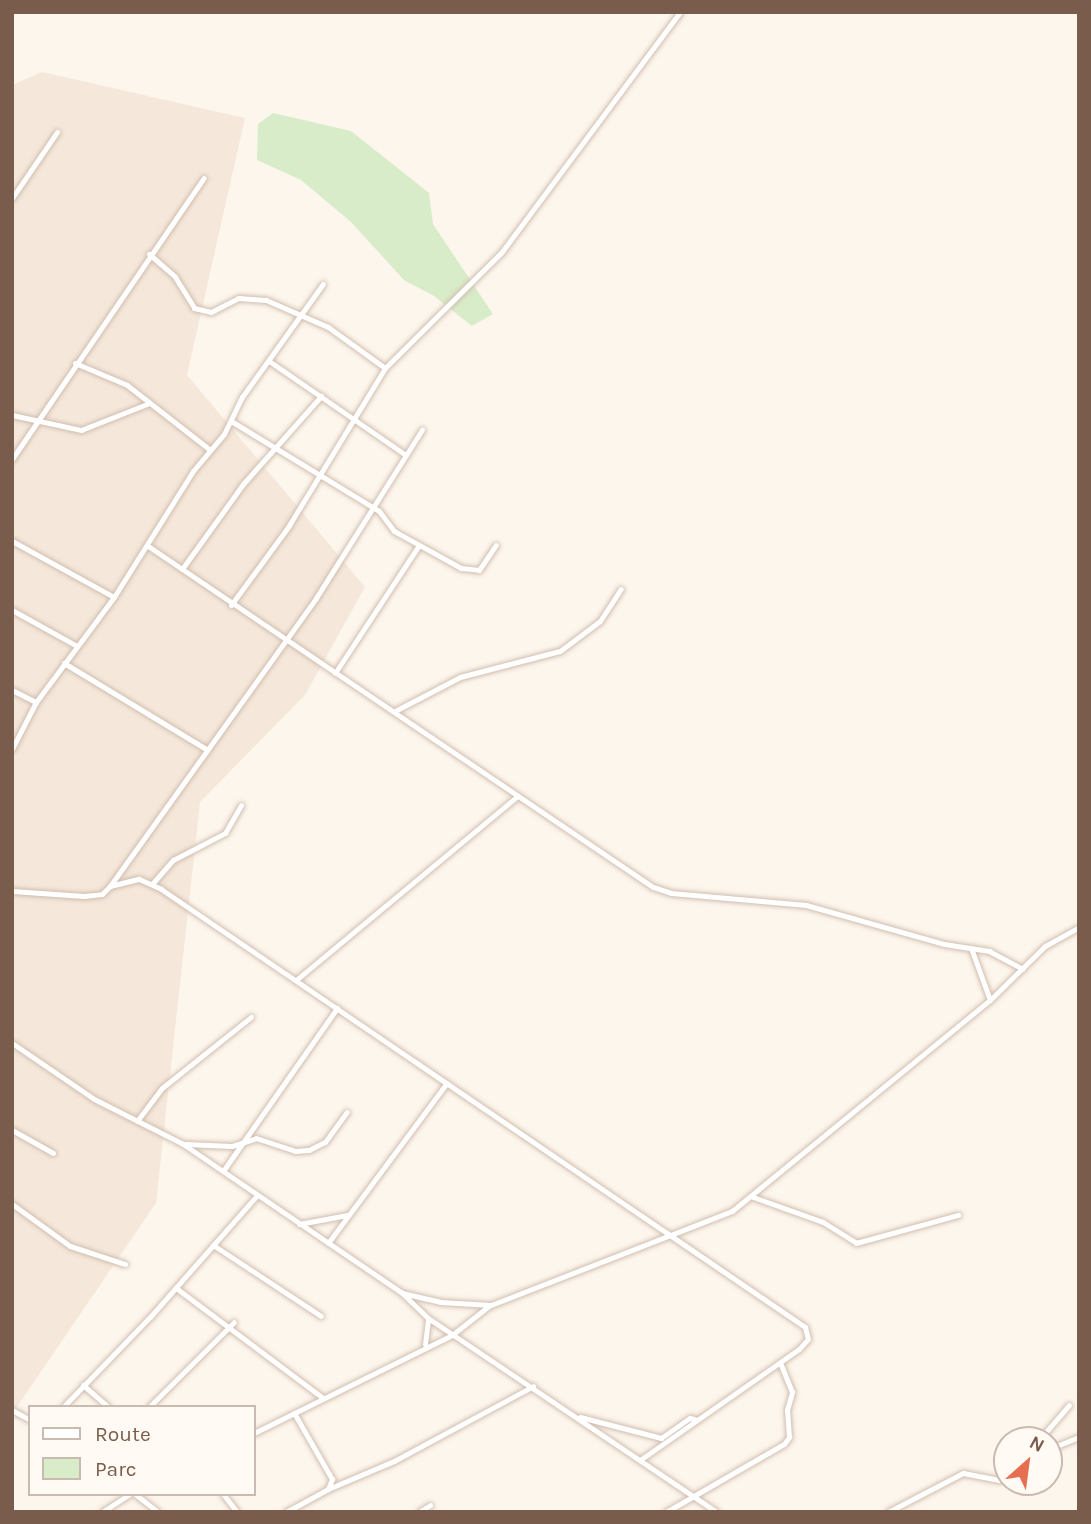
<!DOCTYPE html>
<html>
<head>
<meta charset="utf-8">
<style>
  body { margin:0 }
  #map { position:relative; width:1091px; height:1524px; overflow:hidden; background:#fdf6ec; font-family:Karla,sans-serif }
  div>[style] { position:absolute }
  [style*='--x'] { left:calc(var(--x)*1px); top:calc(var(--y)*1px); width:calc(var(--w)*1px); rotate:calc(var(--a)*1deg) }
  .residential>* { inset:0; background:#f5e8da }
  .green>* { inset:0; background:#d8ecc9 }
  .roads { filter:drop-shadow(0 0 2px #d1beb0) drop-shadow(0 0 2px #d1beb0) }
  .minor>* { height:5px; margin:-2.5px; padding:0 2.5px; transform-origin:2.5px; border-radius:2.5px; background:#fff }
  span { translate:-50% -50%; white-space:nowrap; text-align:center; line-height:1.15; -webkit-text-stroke:5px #fffaf3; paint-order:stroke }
  .frame { position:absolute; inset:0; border:14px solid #7a5c4d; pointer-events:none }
  .legend { position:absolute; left:28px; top:1405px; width:228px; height:91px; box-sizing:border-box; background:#fffaf3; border:2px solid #cabbb1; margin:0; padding:9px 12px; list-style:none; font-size:21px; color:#7a5c4d }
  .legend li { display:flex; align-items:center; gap:14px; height:35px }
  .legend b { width:35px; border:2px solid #cabbb1 }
  .north { position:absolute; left:993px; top:1426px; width:70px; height:70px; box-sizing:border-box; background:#fffaf3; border:2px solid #cabbb1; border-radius:50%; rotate:28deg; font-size:19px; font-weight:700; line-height:28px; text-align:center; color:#7a5c4d }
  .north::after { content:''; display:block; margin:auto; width:24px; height:32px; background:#e76f51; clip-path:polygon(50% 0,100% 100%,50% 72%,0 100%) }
</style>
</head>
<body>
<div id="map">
  <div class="residential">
    <div style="clip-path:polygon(42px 72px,245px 118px,187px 375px,365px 587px,305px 695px,200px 802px,156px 1203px,12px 1414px,12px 85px)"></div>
  </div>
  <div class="green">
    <div style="clip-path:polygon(273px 113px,351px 131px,429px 193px,433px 224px,493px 314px,472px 326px,434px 296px,404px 280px,351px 222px,301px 180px,257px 160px,258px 124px)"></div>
  </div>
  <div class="roads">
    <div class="minor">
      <div style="--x:12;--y:198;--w:80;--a:-55.7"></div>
      <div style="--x:149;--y:254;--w:35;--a:41"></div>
      <div style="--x:175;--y:277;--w:36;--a:58"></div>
      <div style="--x:194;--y:308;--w:17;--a:13"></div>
      <div style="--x:211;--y:312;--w:30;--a:-27"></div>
      <div style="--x:238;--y:298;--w:28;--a:4"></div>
      <div style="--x:266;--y:300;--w:68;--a:23.5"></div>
      <div style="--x:328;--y:327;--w:70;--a:35.7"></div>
      <div style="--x:269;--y:361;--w:166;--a:34.5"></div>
      <div style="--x:75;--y:363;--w:56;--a:22.9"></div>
      <div style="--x:127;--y:385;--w:104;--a:38"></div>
      <div style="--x:12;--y:415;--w:71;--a:12.3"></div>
      <div style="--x:81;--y:430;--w:71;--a:-21.5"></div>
      <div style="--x:231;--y:421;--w:173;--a:31.3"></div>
      <div style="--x:379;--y:511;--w:25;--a:53"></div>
      <div style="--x:394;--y:531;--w:77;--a:28.9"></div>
      <div style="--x:461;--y:568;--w:18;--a:6"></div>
      <div style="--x:479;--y:570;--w:30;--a:-56"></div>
      <div style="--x:12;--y:459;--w:340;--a:-55.7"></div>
      <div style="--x:12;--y:541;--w:116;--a:28.8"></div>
      <div style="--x:114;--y:597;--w:131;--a:126.6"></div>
      <div style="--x:36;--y:702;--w:53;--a:117.1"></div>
      <div style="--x:148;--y:546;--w:609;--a:34.03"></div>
      <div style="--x:653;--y:887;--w:19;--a:18"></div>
      <div style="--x:671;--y:893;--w:136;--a:5.1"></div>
      <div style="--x:806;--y:905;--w:143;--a:15.8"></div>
      <div style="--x:944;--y:944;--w:46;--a:8.8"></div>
      <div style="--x:989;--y:951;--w:38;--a:28"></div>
      <div style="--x:182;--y:569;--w:105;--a:-54.3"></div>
      <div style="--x:243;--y:484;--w:118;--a:-48.4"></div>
      <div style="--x:114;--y:597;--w:149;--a:-57.9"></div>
      <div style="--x:193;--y:471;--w:48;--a:-50"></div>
      <div style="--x:224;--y:434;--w:41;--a:-64.1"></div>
      <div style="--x:242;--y:397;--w:139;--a:-54.4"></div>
      <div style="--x:231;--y:605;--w:97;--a:-53.8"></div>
      <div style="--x:288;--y:527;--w:186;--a:-58.6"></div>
      <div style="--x:385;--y:368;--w:163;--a:-44.8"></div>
      <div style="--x:501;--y:253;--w:300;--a:-53.4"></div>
      <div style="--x:12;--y:610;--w:74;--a:29"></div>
      <div style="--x:64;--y:663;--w:166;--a:31.2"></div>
      <div style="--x:335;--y:673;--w:153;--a:-56.7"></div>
      <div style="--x:12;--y:690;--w:27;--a:27"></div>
      <div style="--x:395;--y:711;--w:73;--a:-27.6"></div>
      <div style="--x:460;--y:677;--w:103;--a:-14.6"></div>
      <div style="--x:560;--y:651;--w:50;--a:-36.9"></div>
      <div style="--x:600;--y:621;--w:38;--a:-57"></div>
      <div style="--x:152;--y:884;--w:32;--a:-49"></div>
      <div style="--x:173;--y:860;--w:59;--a:-27.4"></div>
      <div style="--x:225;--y:833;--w:32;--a:-60"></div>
      <div style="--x:110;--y:886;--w:30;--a:-14"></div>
      <div style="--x:139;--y:879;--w:24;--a:24"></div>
      <div style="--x:161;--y:889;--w:779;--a:34.22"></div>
      <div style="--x:805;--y:1327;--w:12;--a:76"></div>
      <div style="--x:808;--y:1339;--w:13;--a:132"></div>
      <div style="--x:799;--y:1349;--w:194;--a:145.1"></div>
      <div style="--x:12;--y:891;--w:72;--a:4"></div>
      <div style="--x:84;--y:896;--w:18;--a:-6"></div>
      <div style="--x:102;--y:894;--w:11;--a:-45"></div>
      <div style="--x:110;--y:886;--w:354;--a:-54.4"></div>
      <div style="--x:316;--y:598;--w:199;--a:-57.8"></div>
      <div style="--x:971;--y:948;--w:55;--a:69.9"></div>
      <div style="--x:296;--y:980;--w:288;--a:-39.7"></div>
      <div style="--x:12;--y:1043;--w:99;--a:34.3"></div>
      <div style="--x:94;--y:1099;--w:100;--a:26.8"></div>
      <div style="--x:183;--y:1144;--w:263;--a:34.2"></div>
      <div style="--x:401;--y:1292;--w:37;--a:44"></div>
      <div style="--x:428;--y:1318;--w:348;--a:33.9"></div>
      <div style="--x:137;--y:1121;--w:41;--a:-52.9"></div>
      <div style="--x:162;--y:1088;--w:114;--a:-38.6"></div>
      <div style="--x:12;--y:1130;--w:47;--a:29.3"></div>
      <div style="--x:186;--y:1144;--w:46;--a:2.5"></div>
      <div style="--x:232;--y:1146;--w:25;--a:-18"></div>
      <div style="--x:256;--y:1138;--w:41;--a:18.4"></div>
      <div style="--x:295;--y:1151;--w:14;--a:-4"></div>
      <div style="--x:309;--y:1150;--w:18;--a:-27"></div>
      <div style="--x:325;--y:1142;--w:37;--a:-54"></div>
      <div style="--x:223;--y:1171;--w:199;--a:-55"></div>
      <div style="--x:753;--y:1197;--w:74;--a:19.7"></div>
      <div style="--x:823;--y:1222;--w:39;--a:32"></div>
      <div style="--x:856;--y:1243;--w:106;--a:-15.4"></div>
      <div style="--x:12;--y:1204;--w:72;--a:35.9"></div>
      <div style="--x:70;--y:1246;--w:58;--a:18.1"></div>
      <div style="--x:299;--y:1224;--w:49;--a:-10.6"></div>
      <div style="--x:328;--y:1243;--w:199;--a:-53.4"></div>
      <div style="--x:213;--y:1245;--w:129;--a:33.3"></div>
      <div style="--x:176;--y:1288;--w:184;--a:36.8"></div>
      <div style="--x:402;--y:1293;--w:39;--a:13"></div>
      <div style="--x:440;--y:1302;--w:51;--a:3.4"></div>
      <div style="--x:491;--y:1305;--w:259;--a:-21.3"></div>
      <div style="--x:732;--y:1211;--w:333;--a:-39.3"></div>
      <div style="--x:990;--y:1000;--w:77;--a:-44.5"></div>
      <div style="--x:1045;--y:946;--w:39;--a:-29"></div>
      <div style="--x:425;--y:1344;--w:26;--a:-83"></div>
      <div style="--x:83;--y:1385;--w:33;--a:41"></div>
      <div style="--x:63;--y:1407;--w:125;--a:-46"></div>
      <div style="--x:150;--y:1317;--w:162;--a:-48.7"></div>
      <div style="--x:149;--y:1407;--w:120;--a:-45"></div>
      <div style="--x:12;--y:1410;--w:21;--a:29"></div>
      <div style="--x:580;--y:1417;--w:84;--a:14.5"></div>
      <div style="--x:661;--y:1438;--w:35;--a:-35"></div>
      <div style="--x:690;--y:1418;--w:7;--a:16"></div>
      <div style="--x:254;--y:1433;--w:221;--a:-26.3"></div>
      <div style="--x:452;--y:1335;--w:48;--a:-38.3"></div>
      <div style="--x:1039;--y:1440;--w:46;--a:-49.4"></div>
      <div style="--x:1049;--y:1449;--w:32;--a:-22"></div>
      <div style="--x:328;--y:1489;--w:72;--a:-23"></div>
      <div style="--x:394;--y:1461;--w:158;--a:-28.3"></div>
      <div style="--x:135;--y:1494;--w:29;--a:38"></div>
      <div style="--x:223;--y:1494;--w:23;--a:52"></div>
      <div style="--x:102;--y:1512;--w:33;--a:-33"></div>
      <div style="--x:286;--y:1512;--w:48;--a:-28.7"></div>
      <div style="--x:328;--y:1489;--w:11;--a:-68"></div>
      <div style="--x:332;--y:1479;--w:76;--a:-119.9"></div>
      <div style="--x:419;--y:1512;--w:13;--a:-32"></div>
      <div style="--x:666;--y:1512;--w:136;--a:-30"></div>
      <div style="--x:784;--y:1444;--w:9;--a:-54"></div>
      <div style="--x:789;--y:1437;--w:27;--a:-94"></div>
      <div style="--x:787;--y:1410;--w:19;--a:-74"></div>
      <div style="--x:792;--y:1392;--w:31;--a:-112"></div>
      <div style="--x:888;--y:1512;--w:85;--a:-27.5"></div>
      <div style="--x:963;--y:1473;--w:37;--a:11"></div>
      <div style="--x:999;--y:1480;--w:9;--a:-27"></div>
    </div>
  </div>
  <div class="frame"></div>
  <ul class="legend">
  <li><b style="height:9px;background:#fff"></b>Route</li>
  <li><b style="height:19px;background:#d8ecc9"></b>Parc</li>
  </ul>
  <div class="north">N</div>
</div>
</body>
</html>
